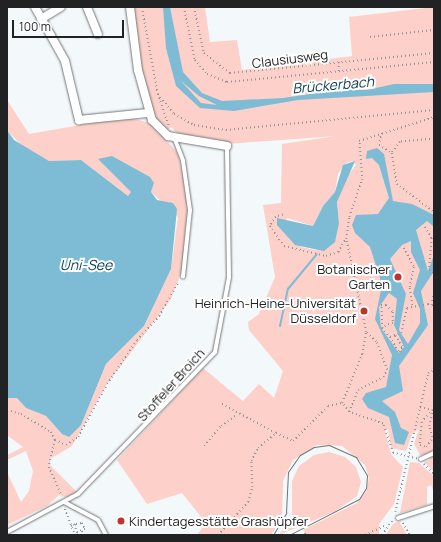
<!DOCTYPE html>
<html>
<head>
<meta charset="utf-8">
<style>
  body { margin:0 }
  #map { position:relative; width:441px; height:542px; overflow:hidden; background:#f3f8fa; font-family:Manrope,sans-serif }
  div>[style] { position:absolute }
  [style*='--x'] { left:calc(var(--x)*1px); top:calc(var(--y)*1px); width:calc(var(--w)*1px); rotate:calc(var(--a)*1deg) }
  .green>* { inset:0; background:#fdd0c9 }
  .water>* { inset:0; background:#7ebcd5 }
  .stream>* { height:2px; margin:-1px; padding:0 1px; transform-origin:1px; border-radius:1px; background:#7ebcd5 }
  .path>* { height:1.5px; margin-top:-0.75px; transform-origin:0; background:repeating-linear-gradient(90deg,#939698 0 1px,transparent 0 4px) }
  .roads { filter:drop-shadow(0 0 1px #727678) drop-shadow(0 0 1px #727678) }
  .lane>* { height:4px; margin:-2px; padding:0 2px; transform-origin:2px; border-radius:2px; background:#fff }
  .street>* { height:8px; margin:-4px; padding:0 4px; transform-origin:4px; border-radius:4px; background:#fff }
  .tram>* { height:1px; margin:-0.5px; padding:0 0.5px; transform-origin:0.5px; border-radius:0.5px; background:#727576 }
  .dots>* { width:11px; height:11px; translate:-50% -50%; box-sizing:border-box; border:2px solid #fff; border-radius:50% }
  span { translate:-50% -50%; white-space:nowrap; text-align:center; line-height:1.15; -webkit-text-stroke:4px #fff; paint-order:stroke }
  .street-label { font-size:13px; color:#212223 }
  .poi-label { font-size:13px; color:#212223 }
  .right { translate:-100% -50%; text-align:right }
  .left { translate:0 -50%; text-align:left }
  .water-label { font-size:14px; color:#0b4254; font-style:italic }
  .frame { position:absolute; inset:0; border:8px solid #212223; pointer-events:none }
  .scale { position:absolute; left:12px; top:20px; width:112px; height:18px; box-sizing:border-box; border:2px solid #212223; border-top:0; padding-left:5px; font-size:12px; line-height:14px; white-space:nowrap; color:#212223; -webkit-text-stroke:3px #fff; paint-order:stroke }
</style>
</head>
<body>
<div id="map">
  <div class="green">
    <div style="clip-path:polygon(evenodd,131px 7px,205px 7px,210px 42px,237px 40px,242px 70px,352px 56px,349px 17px,434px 7px,434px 472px,424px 462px,430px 460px,428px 455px,420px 455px,414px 444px,419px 429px,412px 434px,406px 451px,391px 448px,388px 429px,385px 430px,391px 454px,403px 467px,394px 504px,379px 524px,379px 535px,306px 534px,303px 530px,357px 503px,366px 491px,369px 478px,365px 465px,342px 446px,317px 445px,293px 460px,283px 481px,282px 518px,271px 535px,197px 535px,206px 523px,182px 493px,147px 504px,117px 460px,203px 368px,243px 401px,259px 384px,274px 398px,283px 371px,249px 330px,248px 322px,259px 314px,275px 277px,263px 205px,281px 203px,282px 144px,336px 136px,227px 144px,179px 135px,171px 127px,166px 131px,155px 118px,142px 84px,131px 7px,353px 161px,356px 165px,346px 178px,337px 202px,339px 223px,316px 250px,301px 247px,283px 229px,287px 218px,313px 226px,323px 206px,335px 192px,338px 174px,346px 163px,353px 161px)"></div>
    <div style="clip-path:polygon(7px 100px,29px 134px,127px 117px,150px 123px,178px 153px,190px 210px,184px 265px,171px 299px,107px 384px,72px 446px,50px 459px,50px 465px,77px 492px,69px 498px,59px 495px,47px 506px,7px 525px,7px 472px,21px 502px,29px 491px,33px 471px,26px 451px,7px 460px,7px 455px,23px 447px,7px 435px,7px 398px,17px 398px,26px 408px,46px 416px,62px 434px,81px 425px,106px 364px,144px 326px,171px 269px,178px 217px,151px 192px,154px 183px,128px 196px,81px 160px,49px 161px,23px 147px,7px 130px)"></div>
    <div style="clip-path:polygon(329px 452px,345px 457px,356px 467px,361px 482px,357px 496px,336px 511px,279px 535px,292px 516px,292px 481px,299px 466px,314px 455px)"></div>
    <div style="clip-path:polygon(410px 462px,419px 463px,434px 476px,434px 492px,431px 485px,427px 487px,427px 505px,400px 513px)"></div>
    <div style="clip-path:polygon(399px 521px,407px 535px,386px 535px,393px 524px)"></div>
  </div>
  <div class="water">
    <div style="clip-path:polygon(evenodd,163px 7px,170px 7px,183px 72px,202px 93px,222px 101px,283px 98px,344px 89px,367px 90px,394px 84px,434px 84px,434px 92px,298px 100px,234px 111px,200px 108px,176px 86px,166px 48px,163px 7px,181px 81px,199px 96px,217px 105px,201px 103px,181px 81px)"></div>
    <div style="clip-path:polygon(7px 130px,14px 140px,49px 161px,81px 160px,128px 196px,131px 192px,98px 159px,112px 156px,150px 177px,154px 183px,151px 192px,157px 200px,173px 203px,177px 209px,171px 269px,144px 326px,106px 364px,81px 425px,69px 437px,62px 434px,46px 416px,26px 408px,17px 398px,7px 398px)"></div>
    <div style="clip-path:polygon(evenodd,377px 148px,384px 154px,393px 201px,412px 204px,434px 215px,434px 227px,427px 221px,416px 230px,428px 271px,434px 255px,434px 271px,421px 291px,428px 325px,399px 366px,403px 391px,382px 401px,395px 412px,401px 428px,409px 432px,404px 445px,395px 443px,389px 417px,368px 408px,362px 399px,366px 393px,386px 387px,392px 355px,375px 319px,381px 290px,380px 278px,370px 247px,355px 233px,352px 225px,356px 215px,378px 214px,389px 198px,379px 165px,372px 158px,366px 159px,367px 151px,377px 148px,411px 241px,411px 252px,420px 270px,413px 293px,420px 309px,420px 323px,408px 344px,399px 330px,406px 294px,390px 259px,402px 245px,411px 241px,377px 148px,389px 293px,397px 299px,394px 325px,404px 347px,399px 353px,381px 328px,379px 307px,389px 293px)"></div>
    <div style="clip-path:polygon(355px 161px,337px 202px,339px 223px,335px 242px,324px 251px,295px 245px,277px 225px,277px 218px,313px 226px,323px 206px,335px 192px,343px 165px)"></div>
  </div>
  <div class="stream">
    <div style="--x:280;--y:326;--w:38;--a:-78"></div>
    <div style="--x:288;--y:289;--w:45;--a:-50.4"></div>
  </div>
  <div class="path">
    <div style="--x:142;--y:7;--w:88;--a:79.6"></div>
    <div style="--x:158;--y:94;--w:26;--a:51"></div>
    <div style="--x:174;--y:114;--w:23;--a:29"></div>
    <div style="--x:194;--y:125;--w:32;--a:9"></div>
    <div style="--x:226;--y:130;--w:209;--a:-5.5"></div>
    <div style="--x:184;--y:7;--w:54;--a:78.3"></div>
    <div style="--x:195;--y:60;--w:18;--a:49"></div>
    <div style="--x:207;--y:74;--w:22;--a:22"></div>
    <div style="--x:227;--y:82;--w:208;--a:-5.5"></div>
    <div style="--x:194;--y:7;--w:47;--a:77.7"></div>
    <div style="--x:204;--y:53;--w:33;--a:38"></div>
    <div style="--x:230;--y:73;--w:205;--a:-5.6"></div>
    <div style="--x:370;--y:37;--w:64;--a:-6.2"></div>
    <div style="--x:339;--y:62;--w:10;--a:90"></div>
    <div style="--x:158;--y:94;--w:34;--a:71"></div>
    <div style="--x:382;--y:133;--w:12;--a:104"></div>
    <div style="--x:379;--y:145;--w:15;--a:32"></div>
    <div style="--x:434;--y:139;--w:34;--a:175"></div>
    <div style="--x:400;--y:142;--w:14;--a:126"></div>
    <div style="--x:392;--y:153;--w:31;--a:81"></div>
    <div style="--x:397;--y:184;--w:46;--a:37.1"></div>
    <div style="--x:283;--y:215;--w:7;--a:164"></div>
    <div style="--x:276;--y:217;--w:11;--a:124"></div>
    <div style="--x:270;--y:226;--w:24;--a:55"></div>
    <div style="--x:284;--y:246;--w:43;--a:13.4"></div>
    <div style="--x:326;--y:256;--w:13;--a:-18"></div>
    <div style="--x:338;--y:252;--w:14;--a:-60"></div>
    <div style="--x:425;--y:227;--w:13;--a:58"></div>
    <div style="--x:432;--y:238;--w:32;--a:95"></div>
    <div style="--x:429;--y:270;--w:6;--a:31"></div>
    <div style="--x:404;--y:248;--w:21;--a:62"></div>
    <div style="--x:414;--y:267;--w:21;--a:101"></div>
    <div style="--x:410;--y:288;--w:18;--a:81"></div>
    <div style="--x:431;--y:305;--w:13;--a:-77"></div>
    <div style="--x:382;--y:328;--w:23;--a:-92"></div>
    <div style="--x:381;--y:305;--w:5;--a:0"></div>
    <div style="--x:386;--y:305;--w:10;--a:45"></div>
    <div style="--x:393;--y:312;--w:11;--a:90"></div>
    <div style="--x:393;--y:323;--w:12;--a:156"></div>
    <div style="--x:382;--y:328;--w:12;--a:48"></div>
    <div style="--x:390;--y:337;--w:12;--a:-20"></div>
    <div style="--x:401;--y:333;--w:26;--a:-77"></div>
    <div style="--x:407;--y:308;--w:21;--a:-11"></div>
    <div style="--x:428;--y:304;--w:6;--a:18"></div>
    <div style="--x:390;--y:337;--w:17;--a:59"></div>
    <div style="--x:399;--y:352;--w:6;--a:-59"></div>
    <div style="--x:402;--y:347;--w:13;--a:-122"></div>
    <div style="--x:222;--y:404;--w:61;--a:28.2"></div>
    <div style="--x:420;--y:407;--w:12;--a:14"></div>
    <div style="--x:7;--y:410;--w:15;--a:16"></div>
    <div style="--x:21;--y:414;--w:35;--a:31"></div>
    <div style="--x:51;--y:432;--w:9;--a:63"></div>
    <div style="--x:55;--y:440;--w:28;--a:103"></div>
    <div style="--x:49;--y:467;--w:32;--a:66"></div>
    <div style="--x:433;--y:410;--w:16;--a:133"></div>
    <div style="--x:422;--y:422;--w:23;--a:95"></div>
    <div style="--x:420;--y:445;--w:6;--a:18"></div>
    <div style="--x:426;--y:447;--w:14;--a:-54"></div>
    <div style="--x:349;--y:412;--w:24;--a:-68"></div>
    <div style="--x:358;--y:390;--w:28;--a:-27"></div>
    <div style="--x:383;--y:377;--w:8;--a:-60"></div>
    <div style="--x:387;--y:370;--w:30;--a:-111"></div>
    <div style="--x:376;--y:342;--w:14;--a:-135"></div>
    <div style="--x:432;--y:437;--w:11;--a:-105"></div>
    <div style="--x:429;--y:426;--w:16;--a:-76"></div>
    <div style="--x:55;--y:440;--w:12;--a:24"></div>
    <div style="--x:66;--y:445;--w:14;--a:-34"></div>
    <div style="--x:78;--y:437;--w:60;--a:-61.3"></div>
    <div style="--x:107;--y:384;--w:53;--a:-55.7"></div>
    <div style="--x:137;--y:340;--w:33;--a:-47"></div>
    <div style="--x:159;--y:316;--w:40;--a:-60.3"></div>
    <div style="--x:204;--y:446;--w:26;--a:-50"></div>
    <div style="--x:221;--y:426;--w:19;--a:-35"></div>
    <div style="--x:417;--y:459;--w:25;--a:-166"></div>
    <div style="--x:393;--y:453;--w:31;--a:-109"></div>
    <div style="--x:383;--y:424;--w:36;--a:-161"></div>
    <div style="--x:349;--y:412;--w:11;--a:-128"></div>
    <div style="--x:342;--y:403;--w:53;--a:-67.8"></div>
    <div style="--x:362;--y:354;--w:22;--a:-80"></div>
    <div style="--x:366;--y:332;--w:95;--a:-102.1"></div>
    <div style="--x:346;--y:239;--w:22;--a:-82"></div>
    <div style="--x:349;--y:217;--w:39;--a:-71"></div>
    <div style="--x:362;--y:180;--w:39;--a:-94"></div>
    <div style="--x:359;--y:141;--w:79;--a:-17.7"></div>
    <div style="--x:424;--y:464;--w:14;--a:45"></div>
    <div style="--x:65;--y:509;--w:28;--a:69"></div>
    <div style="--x:395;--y:512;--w:143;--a:-76.6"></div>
    <div style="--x:428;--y:373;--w:7;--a:-27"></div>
    <div style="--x:403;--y:523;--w:14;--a:60"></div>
    <div style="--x:71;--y:526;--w:5;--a:-22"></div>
    <div style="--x:76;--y:524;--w:6;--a:-9"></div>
    <div style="--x:82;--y:523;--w:7;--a:63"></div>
    <div style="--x:85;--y:529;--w:9;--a:153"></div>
    <div style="--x:77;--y:533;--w:9;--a:-111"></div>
    <div style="--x:82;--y:531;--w:4;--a:63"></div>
    <div style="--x:305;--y:533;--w:2;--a:63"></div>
    <div style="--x:218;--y:535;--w:45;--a:-47.7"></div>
    <div style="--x:248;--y:502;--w:16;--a:-75"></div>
    <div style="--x:252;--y:487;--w:26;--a:-92"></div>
    <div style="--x:251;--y:461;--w:15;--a:-62"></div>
    <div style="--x:258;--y:448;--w:23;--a:-40"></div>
    <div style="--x:276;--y:433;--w:19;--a:25"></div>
    <div style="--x:293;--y:441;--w:49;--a:-45"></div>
    <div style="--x:328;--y:406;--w:14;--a:-12"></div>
    <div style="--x:365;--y:535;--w:23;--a:-25"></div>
    <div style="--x:382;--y:535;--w:19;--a:-55"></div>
  </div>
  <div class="roads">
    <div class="lane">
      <div style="--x:174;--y:137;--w:26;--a:69"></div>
      <div style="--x:183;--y:161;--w:49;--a:81.9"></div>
      <div style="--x:190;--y:210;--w:67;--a:96"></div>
      <div style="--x:421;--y:459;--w:14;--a:-25"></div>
      <div style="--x:64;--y:502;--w:38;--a:28"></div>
      <div style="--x:98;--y:520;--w:17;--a:62"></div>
      <div style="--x:398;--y:518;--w:38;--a:-18"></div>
      <div style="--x:7;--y:532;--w:81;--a:-28.2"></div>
      <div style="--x:78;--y:494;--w:197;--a:-46"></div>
      <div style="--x:215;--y:352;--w:76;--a:-79.4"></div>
      <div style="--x:229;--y:277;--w:131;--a:-90.9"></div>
    </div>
    <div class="street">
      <div style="--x:35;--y:7;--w:62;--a:60.9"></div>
      <div style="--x:65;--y:61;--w:61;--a:76.7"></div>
      <div style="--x:79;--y:120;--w:69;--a:-5.8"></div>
      <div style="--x:87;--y:7;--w:29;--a:68"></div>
      <div style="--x:130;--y:7;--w:64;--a:82.8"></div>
      <div style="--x:138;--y:70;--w:52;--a:74.4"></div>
      <div style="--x:152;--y:120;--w:23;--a:45"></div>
      <div style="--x:168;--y:136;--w:60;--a:9.6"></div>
      <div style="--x:41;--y:19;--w:23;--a:-31"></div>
    </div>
  </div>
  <div class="tram">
    <div style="--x:273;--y:535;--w:26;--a:-59"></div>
    <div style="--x:286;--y:513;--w:41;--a:-87.2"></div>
    <div style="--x:288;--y:472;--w:21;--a:-55"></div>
    <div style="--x:300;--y:455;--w:16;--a:-30"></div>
    <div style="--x:314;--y:447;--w:15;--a:-8"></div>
    <div style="--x:329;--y:445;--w:30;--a:24"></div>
    <div style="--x:356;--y:457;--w:21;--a:59"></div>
    <div style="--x:367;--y:475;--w:13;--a:94"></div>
    <div style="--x:366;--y:488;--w:13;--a:122"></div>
    <div style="--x:359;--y:499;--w:79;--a:152.8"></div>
  </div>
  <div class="dots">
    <div style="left:398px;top:277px;background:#c03329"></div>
    <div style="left:364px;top:311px;background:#c03329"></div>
    <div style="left:121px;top:521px;background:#c03329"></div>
  </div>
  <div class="street-label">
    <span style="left:290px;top:59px;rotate:-7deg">Clausiusweg</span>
    <span style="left:171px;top:385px;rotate:-48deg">Stoffeler Broich</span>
  </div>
  <div class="poi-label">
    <span class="right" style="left:390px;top:277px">Botanischer<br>Garten</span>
    <span class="right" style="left:356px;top:311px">Heinrich-Heine-Universität<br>Düsseldorf</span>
    <span class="left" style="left:129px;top:521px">Kindertagesstätte Grashüpfer</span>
  </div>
  <div class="water-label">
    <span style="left:333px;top:85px;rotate:-5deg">Brückerbach</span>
    <span style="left:86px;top:265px">Uni-See</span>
  </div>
  <div class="frame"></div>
  <div class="scale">100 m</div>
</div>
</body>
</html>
